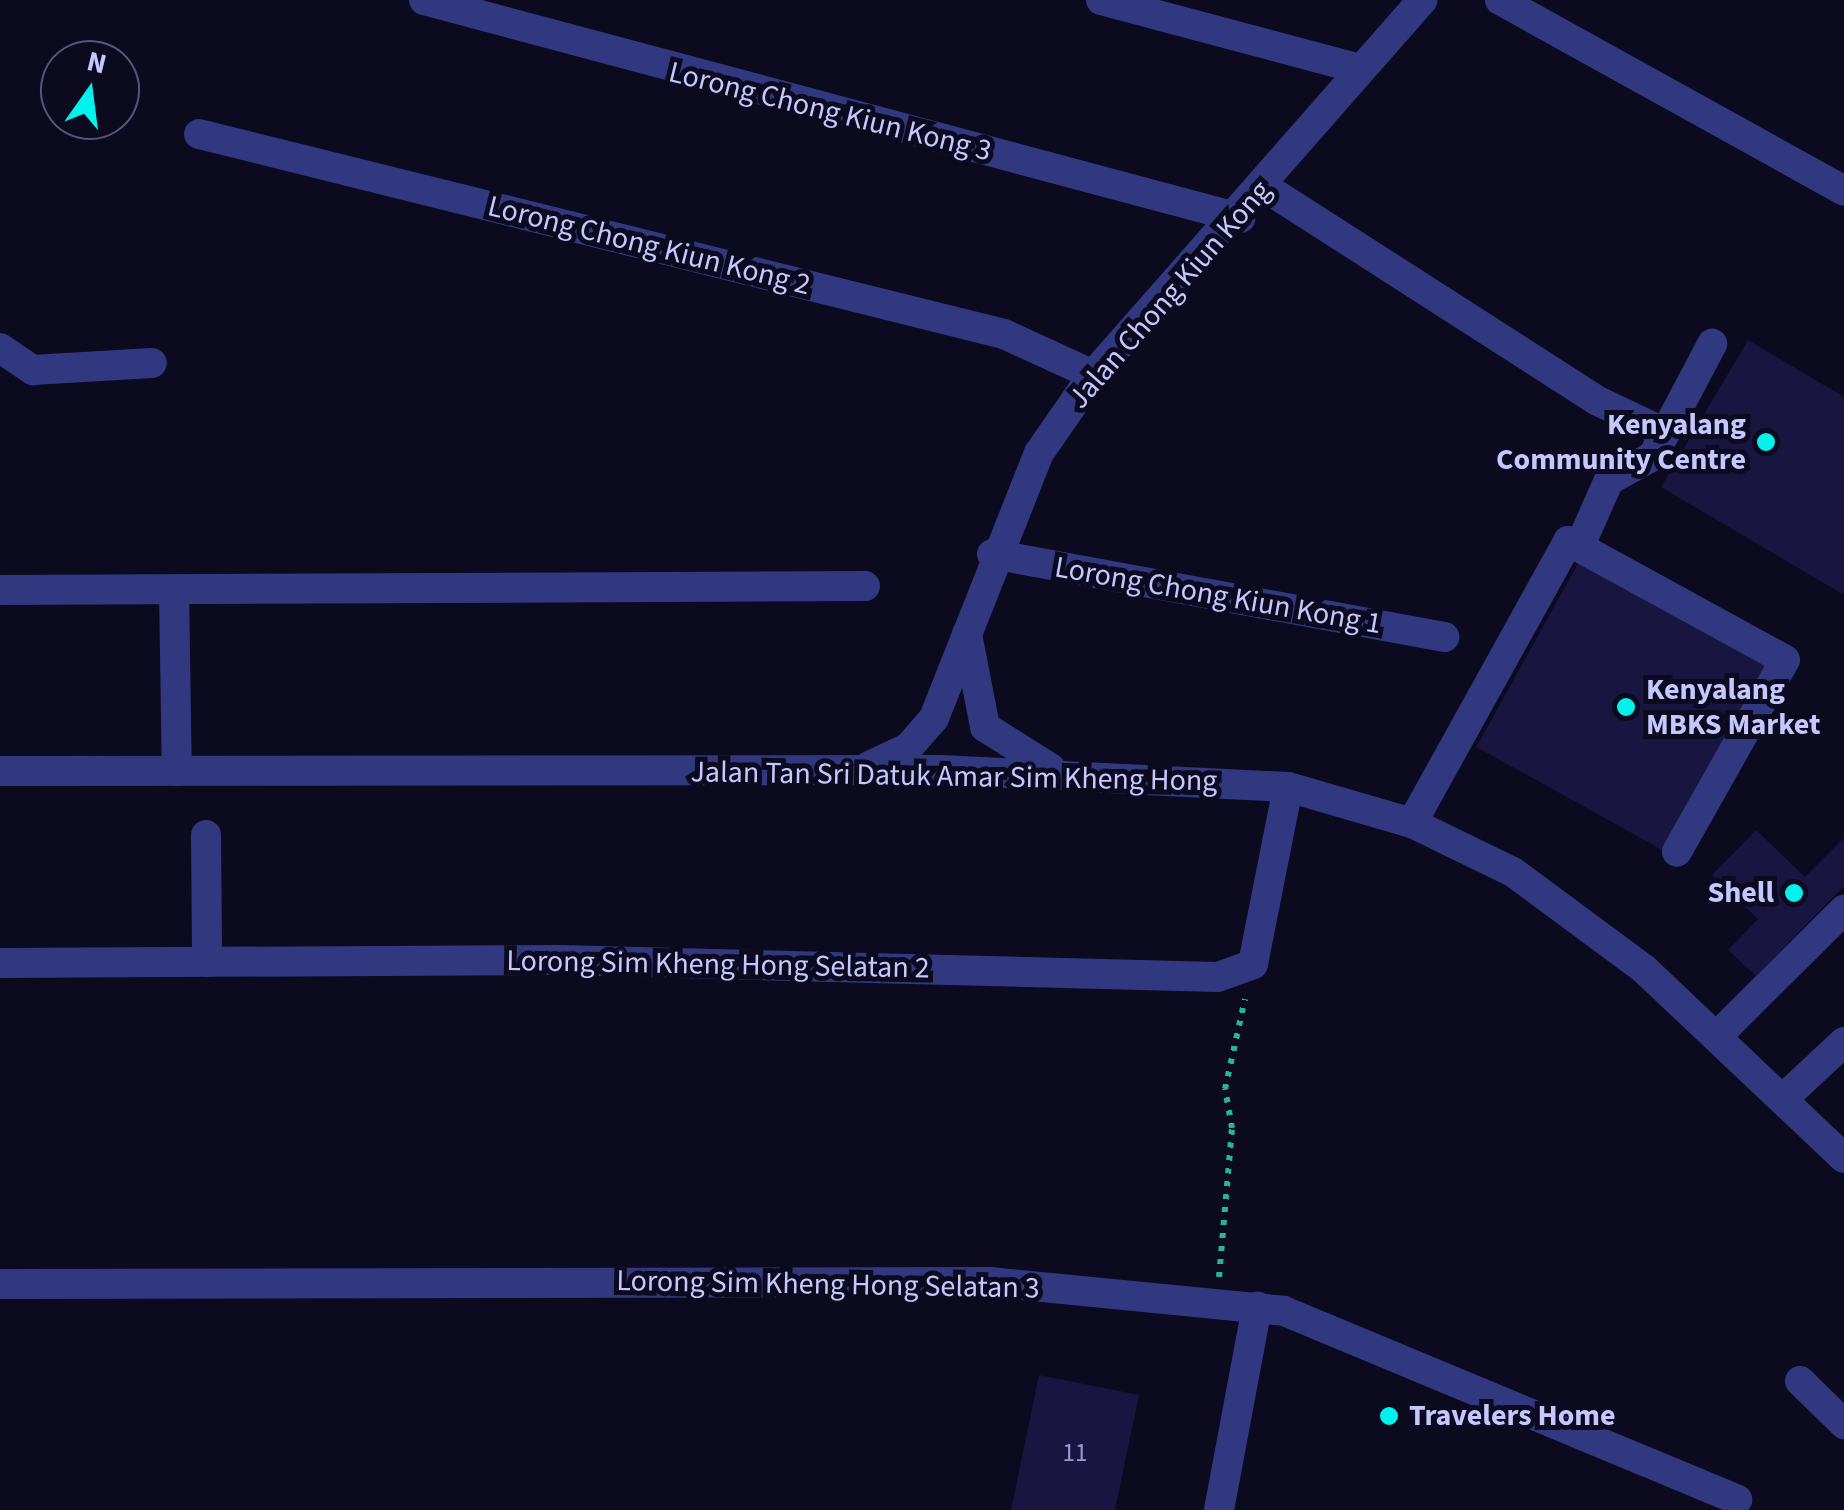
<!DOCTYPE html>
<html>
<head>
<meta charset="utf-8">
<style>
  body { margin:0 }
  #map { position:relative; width:1844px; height:1510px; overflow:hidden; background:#0b0a1e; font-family:"Source Sans 3",sans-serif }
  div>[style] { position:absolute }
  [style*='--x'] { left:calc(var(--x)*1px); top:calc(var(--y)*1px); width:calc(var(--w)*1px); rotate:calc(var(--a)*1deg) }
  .building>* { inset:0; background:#181540; transform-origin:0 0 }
  .path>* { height:6px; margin-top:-3px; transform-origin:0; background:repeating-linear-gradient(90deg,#24b69b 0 5px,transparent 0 13px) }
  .minor>* { height:30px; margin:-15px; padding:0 15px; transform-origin:15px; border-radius:15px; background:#313880 }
  .dots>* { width:28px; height:28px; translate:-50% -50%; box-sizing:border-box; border:5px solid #0b0a1e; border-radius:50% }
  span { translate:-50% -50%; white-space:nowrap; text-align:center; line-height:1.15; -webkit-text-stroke:10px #0b0a1e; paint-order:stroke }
  .number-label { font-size:25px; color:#9b9acf }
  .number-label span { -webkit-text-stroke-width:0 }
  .street-label { font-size:30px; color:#c7c7ff }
  .poi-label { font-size:30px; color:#c7c7ff; font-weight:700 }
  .right { translate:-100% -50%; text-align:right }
  .left { translate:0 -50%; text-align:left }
  .north { position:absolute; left:40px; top:40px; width:100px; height:100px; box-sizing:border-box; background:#0b0a1e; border:2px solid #565678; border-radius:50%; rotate:14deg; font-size:28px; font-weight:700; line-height:40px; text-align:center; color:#c7c7ff }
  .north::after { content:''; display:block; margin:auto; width:35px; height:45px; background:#00f2ec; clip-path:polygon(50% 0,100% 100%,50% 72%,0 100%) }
</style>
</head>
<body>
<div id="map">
  <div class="building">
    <div style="clip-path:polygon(1748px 340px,1844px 397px,1844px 595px,1661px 487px)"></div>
    <div style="left:1581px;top:558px;width:225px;height:216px;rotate:29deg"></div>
    <div style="clip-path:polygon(1756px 830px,1805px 877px,1844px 838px,1844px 886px,1756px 976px,1728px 950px,1758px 919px,1712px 875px)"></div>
    <div style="clip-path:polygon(1039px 1375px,1139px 1395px,1115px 1510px,1011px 1510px)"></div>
  </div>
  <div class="path">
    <div style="--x:1219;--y:1277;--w:150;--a:-85"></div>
    <div style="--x:1232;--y:1128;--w:40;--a:-100"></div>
    <div style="--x:1225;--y:1089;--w:92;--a:-77.5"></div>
  </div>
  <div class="minor">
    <div style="--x:424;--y:0;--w:845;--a:14.96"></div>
    <div style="--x:1101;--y:0;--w:268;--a:14.9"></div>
    <div style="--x:1500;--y:0;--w:393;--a:29"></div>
    <div style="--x:199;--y:134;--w:829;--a:13.95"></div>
    <div style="--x:1004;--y:334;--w:98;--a:24.7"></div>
    <div style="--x:1266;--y:188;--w:394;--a:32.7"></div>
    <div style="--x:1598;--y:401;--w:74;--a:25.5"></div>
    <div style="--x:0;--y:348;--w:40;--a:34"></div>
    <div style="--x:33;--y:370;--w:119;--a:-3.4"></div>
    <div style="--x:1581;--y:543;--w:69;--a:-66"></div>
    <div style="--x:1609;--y:480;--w:50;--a:-28.6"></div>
    <div style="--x:1653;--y:456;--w:127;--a:-62.2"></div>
    <div style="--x:992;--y:554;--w:460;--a:10.4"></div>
    <div style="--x:0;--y:590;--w:865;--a:-0.26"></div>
    <div style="--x:174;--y:590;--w:181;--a:89.1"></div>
    <div style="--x:967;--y:634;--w:95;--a:79"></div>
    <div style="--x:985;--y:727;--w:77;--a:32.2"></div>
    <div style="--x:869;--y:766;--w:43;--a:-24.8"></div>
    <div style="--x:908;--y:748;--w:40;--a:-49"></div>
    <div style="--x:934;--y:718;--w:285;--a:-68.4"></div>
    <div style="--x:1039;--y:453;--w:95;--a:-55.3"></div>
    <div style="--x:1093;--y:375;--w:499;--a:-48.7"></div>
    <div style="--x:0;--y:771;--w:941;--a:-0.06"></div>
    <div style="--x:941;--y:770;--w:347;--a:2.8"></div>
    <div style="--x:1288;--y:787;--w:129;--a:16.2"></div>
    <div style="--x:1412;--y:823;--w:112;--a:25.9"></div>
    <div style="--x:1513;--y:872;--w:163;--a:36.5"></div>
    <div style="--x:1644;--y:969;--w:275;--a:43.4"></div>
    <div style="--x:1412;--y:823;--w:322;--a:-61"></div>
    <div style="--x:1568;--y:541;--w:247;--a:28.7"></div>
    <div style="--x:1785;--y:660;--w:220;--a:119.4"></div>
    <div style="--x:206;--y:835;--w:127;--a:89.5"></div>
    <div style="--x:0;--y:963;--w:560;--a:-0.31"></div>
    <div style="--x:560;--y:960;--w:658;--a:1.48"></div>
    <div style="--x:1218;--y:977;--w:37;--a:-20"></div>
    <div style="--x:1253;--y:964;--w:180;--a:-78.8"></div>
    <div style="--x:1717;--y:1036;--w:179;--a:-44.8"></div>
    <div style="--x:1784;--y:1098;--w:82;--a:-43"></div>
    <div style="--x:0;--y:1284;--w:990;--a:-0.12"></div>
    <div style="--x:990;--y:1282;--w:295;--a:5.6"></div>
    <div style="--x:1284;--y:1311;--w:491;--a:22.6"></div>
    <div style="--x:1800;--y:1381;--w:62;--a:44.3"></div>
    <div style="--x:1219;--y:1510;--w:207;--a:-79.4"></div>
  </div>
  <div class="dots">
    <div style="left:1766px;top:442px;background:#00f2ec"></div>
    <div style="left:1626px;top:707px;background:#00f2ec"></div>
    <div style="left:1794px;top:893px;background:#00f2ec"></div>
    <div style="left:1389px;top:1416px;background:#00f2ec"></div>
  </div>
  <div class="number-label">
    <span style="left:1075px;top:1453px">11</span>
  </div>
  <div class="street-label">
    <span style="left:830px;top:112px;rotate:14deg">Lorong Chong Kiun Kong 3</span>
    <span style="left:649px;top:246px;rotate:14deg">Lorong Chong Kiun Kong 2</span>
    <span style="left:1170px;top:295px;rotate:-49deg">Jalan Chong Kiun Kong</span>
    <span style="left:1218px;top:596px;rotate:10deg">Lorong Chong Kiun Kong 1</span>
    <span style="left:954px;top:777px;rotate:1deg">Jalan Tan Sri Datuk Amar Sim Kheng Hong</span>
    <span style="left:718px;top:965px;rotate:1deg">Lorong Sim Kheng Hong Selatan 2</span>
    <span style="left:828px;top:1285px;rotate:1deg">Lorong Sim Kheng Hong Selatan 3</span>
  </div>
  <div class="poi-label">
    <span class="right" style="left:1746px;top:442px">Kenyalang<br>Community Centre</span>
    <span class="left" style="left:1646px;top:707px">Kenyalang<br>MBKS Market</span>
    <span class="right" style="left:1774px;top:893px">Shell</span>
    <span class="left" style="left:1409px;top:1416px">Travelers Home</span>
  </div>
  <div class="north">N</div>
</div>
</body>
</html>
